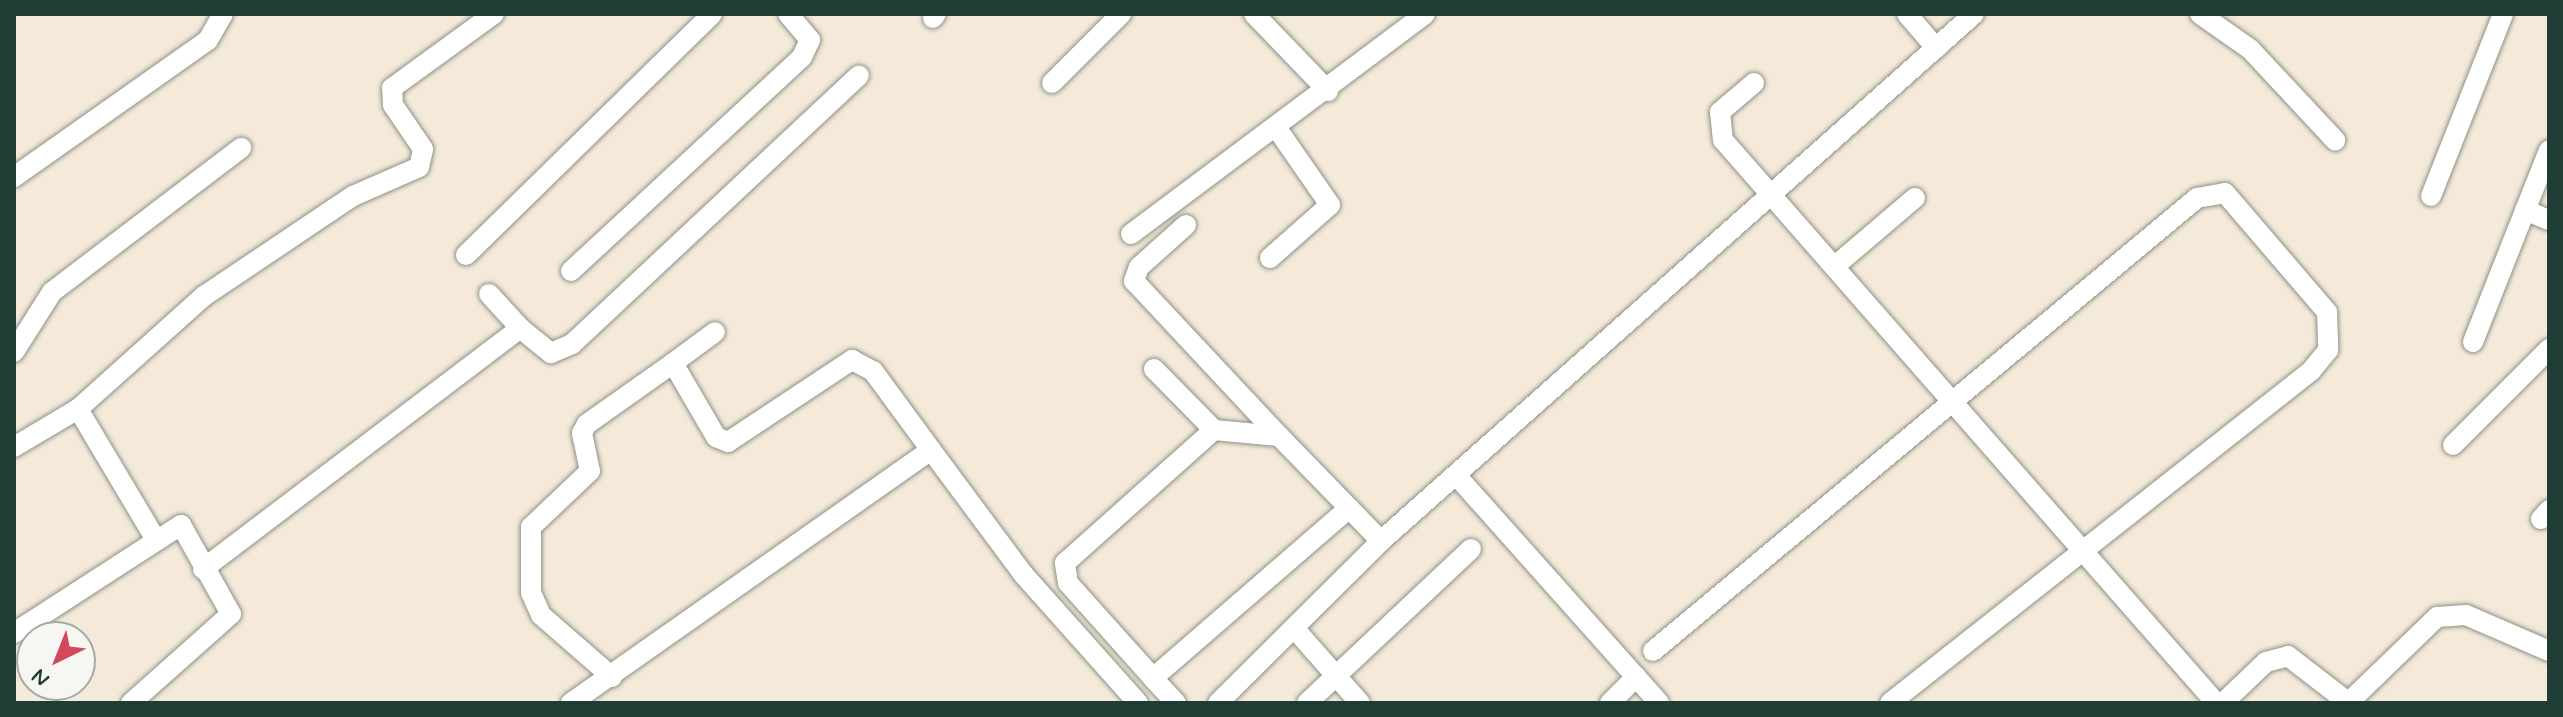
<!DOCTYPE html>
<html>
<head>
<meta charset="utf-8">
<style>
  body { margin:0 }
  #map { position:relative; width:2563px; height:717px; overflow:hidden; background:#f5e9d9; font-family:Mynerve,sans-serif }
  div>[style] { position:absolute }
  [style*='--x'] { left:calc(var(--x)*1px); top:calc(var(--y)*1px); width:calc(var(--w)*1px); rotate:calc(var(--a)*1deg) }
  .roads { filter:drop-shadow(0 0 2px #8a9386) drop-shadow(0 0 2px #8a9386) }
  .minor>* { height:20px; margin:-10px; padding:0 10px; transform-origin:10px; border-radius:10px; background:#fff }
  span { translate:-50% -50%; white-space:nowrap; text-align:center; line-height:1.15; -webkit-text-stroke:6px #f6f6f2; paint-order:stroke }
  .frame { position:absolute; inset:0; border:16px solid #1f3d34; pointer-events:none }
  .north { position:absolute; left:16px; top:621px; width:80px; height:80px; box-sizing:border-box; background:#f6f6f2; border:2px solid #a0aca6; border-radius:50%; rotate:223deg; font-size:22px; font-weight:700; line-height:32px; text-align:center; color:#1f3d34 }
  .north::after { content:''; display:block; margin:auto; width:28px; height:36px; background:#d1495b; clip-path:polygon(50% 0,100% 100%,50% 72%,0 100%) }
</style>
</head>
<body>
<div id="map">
  <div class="roads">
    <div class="minor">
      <div style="--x:1254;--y:14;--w:107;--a:46.1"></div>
      <div style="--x:1907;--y:14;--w:45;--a:49.5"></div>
      <div style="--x:2200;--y:14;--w:61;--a:35"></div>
      <div style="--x:2250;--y:49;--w:125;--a:47"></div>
      <div style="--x:933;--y:18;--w:5;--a:-53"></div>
      <div style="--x:1052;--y:83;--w:98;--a:-45"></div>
      <div style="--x:1754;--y:83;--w:45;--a:139.5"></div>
      <div style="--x:1720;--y:112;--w:28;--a:84"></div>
      <div style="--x:1723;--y:140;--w:748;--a:48.79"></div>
      <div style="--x:14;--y:177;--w:237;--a:-35.2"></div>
      <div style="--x:208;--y:40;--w:30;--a:-60"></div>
      <div style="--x:2431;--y:196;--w:196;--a:-68.4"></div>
      <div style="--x:2525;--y:210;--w:26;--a:23"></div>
      <div style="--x:1186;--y:225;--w:63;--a:138.2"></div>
      <div style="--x:1139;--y:267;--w:15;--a:110"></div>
      <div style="--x:1134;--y:281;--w:212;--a:46.9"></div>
      <div style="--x:1131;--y:234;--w:367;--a:-36.8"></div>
      <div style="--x:466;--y:255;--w:344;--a:-44.4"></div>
      <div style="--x:1270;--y:258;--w:80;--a:-41.5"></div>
      <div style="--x:1330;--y:205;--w:91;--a:-124.7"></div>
      <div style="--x:1835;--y:266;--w:105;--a:-40.4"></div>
      <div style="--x:571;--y:271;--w:315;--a:-42.8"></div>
      <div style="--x:802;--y:57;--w:19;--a:-65"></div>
      <div style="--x:810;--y:40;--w:34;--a:-130"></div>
      <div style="--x:489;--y:294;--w:46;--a:47.6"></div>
      <div style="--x:2473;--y:342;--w:206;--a:-68.4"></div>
      <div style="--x:14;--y:352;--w:71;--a:-57.7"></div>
      <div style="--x:52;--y:292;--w:238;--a:-37.3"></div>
      <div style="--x:673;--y:363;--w:52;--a:-36.4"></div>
      <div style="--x:1154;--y:369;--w:86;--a:45.5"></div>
      <div style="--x:1214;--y:430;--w:65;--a:5.3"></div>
      <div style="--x:1279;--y:436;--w:100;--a:45.8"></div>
      <div style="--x:78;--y:409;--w:150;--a:59.2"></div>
      <div style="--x:2453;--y:445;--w:136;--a:-45"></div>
      <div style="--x:14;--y:447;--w:74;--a:-30.7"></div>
      <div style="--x:78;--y:409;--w:169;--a:-41.9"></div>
      <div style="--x:204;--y:296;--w:179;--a:-33.9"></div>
      <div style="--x:353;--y:196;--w:72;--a:-23.7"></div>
      <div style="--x:419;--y:167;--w:18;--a:-77"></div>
      <div style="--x:423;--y:149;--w:53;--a:-124.3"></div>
      <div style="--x:393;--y:105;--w:17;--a:-93"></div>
      <div style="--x:392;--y:88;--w:126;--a:-36"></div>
      <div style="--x:1456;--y:475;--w:305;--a:48.3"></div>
      <div style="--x:2541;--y:519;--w:12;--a:-48"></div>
      <div style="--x:203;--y:569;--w:398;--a:-37.2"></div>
      <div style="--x:520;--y:328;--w:40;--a:39"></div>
      <div style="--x:551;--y:353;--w:23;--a:-23"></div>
      <div style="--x:572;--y:344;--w:393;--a:-43.1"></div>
      <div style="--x:1294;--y:628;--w:100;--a:48.7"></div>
      <div style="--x:14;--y:633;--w:199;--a:-32.9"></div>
      <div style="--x:181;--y:525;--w:102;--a:60.7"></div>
      <div style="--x:231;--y:614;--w:134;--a:138.3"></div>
      <div style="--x:1653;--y:651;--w:708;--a:-39.78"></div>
      <div style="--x:2197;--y:198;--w:28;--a:-10"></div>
      <div style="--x:2225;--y:193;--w:157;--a:49.4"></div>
      <div style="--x:2327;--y:312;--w:38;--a:88"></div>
      <div style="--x:2328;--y:350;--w:27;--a:129"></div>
      <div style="--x:2311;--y:371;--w:536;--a:141.74"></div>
      <div style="--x:612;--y:677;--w:94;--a:-138.9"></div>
      <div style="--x:541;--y:615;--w:24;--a:-114"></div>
      <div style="--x:531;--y:593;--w:66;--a:-90"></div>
      <div style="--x:531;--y:527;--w:81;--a:-43.5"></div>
      <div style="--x:590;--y:471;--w:39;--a:-102"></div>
      <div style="--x:582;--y:433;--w:10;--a:-61"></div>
      <div style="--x:587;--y:424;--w:105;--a:-35.3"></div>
      <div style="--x:673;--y:363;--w:86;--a:59.8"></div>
      <div style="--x:716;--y:437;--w:13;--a:23"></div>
      <div style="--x:728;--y:442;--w:149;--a:-33.5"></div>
      <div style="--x:852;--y:360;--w:24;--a:28"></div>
      <div style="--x:873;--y:371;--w:98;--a:53.7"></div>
      <div style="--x:1153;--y:678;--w:127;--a:-131.8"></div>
      <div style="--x:1068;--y:583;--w:20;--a:-99"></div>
      <div style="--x:1065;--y:563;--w:200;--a:-41.8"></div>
      <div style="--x:571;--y:703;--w:440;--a:-35.1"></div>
      <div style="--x:931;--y:450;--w:154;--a:53.4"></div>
      <div style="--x:1023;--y:574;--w:173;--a:48.3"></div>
      <div style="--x:1176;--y:703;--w:34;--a:-133"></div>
      <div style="--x:1153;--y:678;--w:259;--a:-40.9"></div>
      <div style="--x:1349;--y:508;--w:46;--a:45.9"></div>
      <div style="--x:1218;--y:703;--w:230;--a:-44.8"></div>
      <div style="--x:1381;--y:541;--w:793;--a:-41.63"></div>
      <div style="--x:1307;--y:703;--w:225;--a:-43.2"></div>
      <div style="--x:1610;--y:703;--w:37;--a:-45"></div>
      <div style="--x:2223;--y:703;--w:59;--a:-43.6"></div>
      <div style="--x:2266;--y:662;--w:23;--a:-15"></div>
      <div style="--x:2288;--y:656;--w:72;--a:37.7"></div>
      <div style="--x:2348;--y:703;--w:124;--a:-44"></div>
      <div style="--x:2437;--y:617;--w:29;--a:-4"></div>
      <div style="--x:2466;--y:615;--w:90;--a:23.4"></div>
    </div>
  </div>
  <div class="frame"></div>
  <div class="north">N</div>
</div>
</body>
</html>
